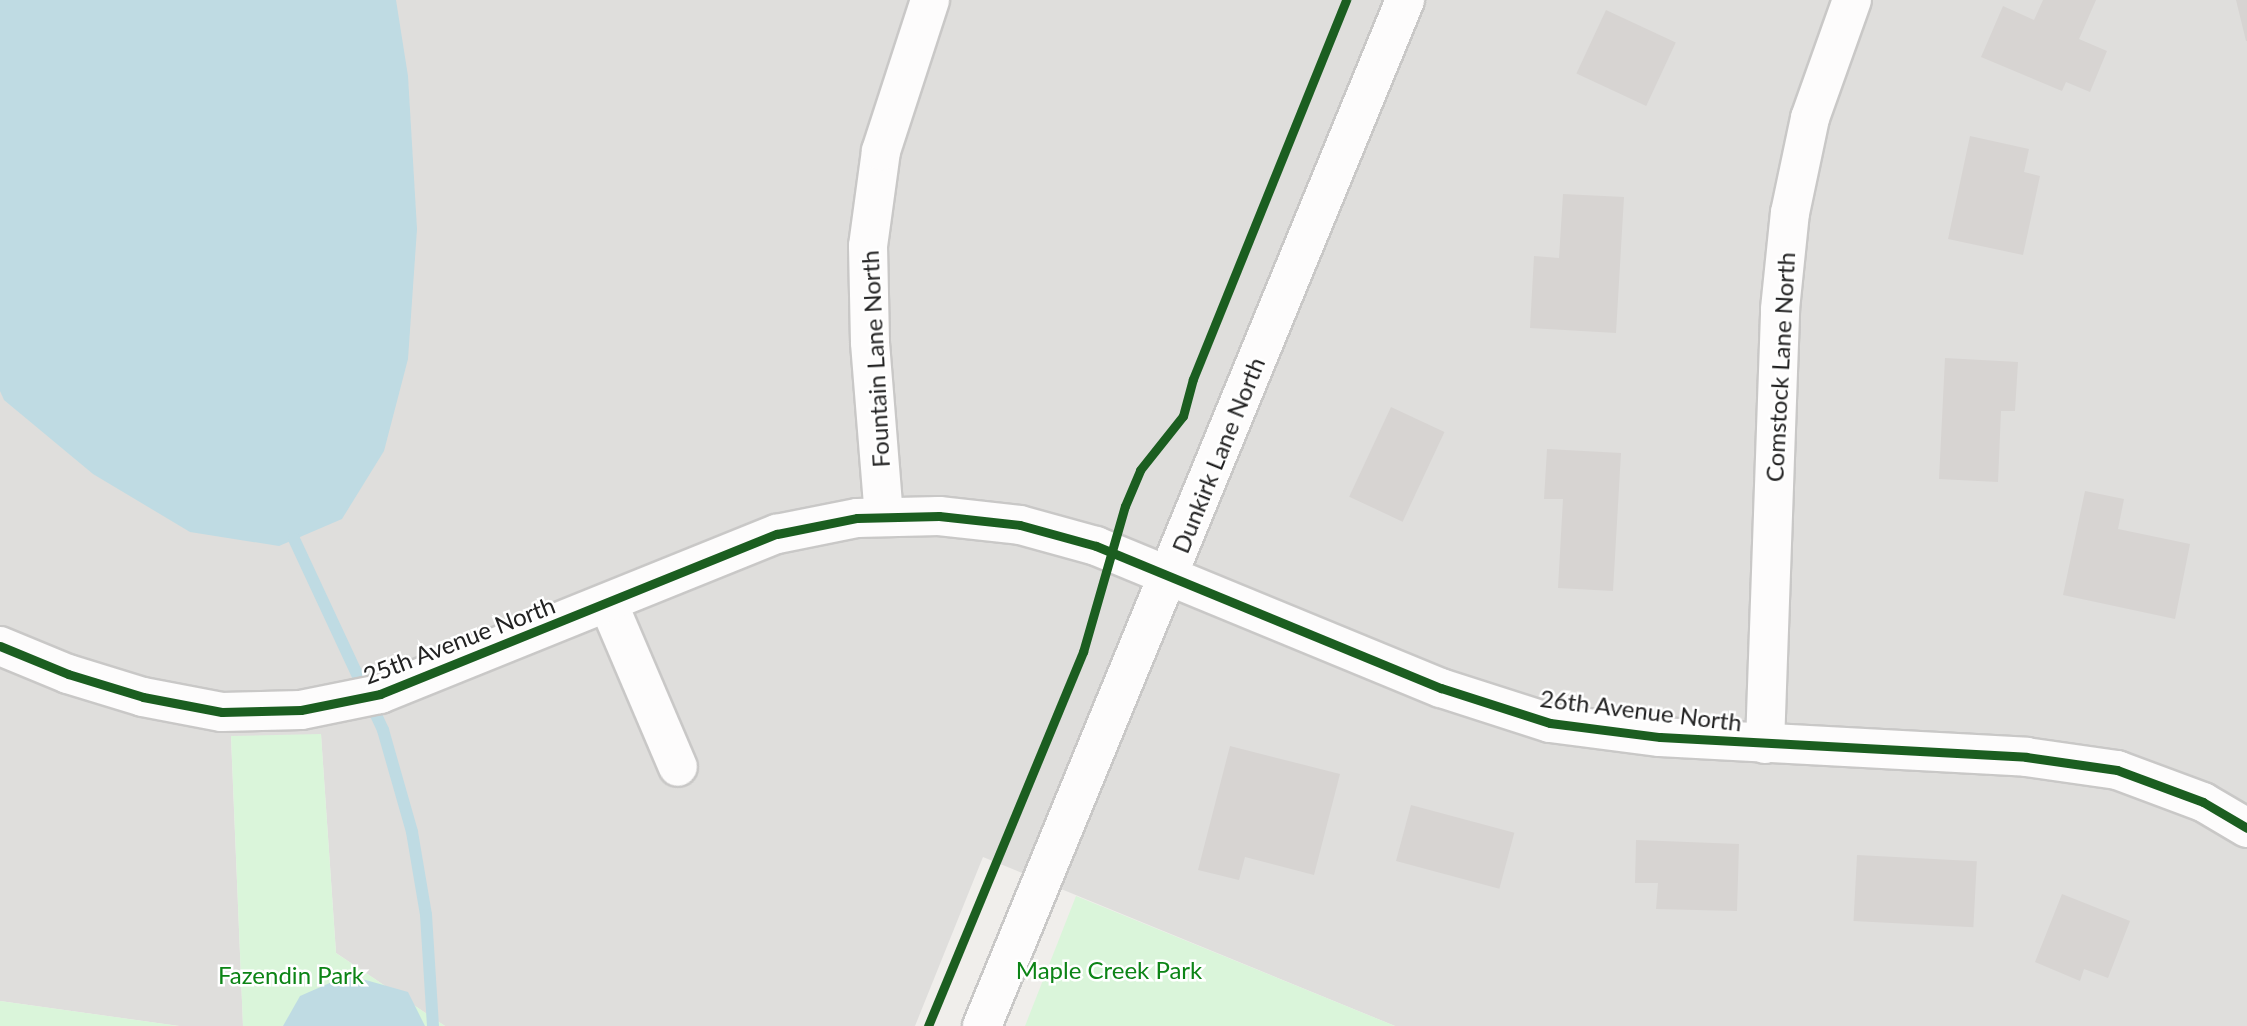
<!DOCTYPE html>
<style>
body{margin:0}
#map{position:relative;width:2247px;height:1026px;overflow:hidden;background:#f0eeeb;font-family:Lato,sans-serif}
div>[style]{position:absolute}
.residential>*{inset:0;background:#dfdedc}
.park>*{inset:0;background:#daf5da}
.water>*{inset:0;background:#bfdbe3}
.stream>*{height:12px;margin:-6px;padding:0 6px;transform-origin:6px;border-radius:6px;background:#bfdbe3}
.building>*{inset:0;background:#d7d4d2;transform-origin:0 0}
.roads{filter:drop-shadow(2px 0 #c9c8c7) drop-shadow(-2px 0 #c9c8c7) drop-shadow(0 2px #c9c8c7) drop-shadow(0 -2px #c9c8c7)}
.minor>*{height:38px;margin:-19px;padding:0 19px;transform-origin:19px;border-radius:19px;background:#fdfcfc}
.cycleway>*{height:9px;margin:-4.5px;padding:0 4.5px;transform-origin:4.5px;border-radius:4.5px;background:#1b5e20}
span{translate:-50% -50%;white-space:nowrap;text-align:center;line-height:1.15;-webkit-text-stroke:5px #fff;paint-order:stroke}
.street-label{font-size:24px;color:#222}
.park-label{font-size:24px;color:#0c8416}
</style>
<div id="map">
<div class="residential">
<i style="clip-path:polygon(0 0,2247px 0,2247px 1026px,1395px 1026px,983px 857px,915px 1026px,445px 1026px,336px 953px,321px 735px,231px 737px,243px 1026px,179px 1026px,0 1001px)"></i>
</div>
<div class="park">
<i style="clip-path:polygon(321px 734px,336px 953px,445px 1026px,243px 1026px,231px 736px)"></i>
<i style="clip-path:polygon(1076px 896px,1395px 1026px,1025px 1026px)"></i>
<i style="clip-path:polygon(0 1001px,179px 1026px,0 1026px)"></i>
</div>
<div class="water">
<i style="clip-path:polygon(0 0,396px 0,408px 76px,417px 229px,408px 359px,384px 451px,342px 519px,279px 546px,190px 532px,93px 474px,4px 400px,0 391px)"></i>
<i style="clip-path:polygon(348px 975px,408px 992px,425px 1026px,283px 1026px,300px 996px)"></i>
</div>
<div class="stream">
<i style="left:294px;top:539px;width:211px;rotate:65deg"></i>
<i style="left:383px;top:730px;width:106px;rotate:74.1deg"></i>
<i style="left:412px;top:832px;width:84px;rotate:80.4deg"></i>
<i style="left:426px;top:915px;width:111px;rotate:86.4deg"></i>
</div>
<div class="building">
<i style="clip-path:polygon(2043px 0,2096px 0,2079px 39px,2107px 51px,2090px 92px,2066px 82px,2062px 91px,1981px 57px,2003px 6px,2034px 20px)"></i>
<i style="clip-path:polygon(2236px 0,2247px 0,2247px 41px,2246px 41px)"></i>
<i style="left:1606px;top:10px;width:77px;height:70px;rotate:25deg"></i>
<i style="clip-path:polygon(1970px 136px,2029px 149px,2024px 172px,2040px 176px,2023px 255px,1948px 239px)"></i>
<i style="clip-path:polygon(1563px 194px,1624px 197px,1616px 333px,1530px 328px,1534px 256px,1559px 258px)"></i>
<i style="clip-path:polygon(1945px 358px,2018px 362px,2015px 411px,2001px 411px,1998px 482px,1939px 479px)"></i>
<i style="left:1391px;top:407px;width:59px;height:99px;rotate:25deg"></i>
<i style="clip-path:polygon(1547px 449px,1621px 453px,1613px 591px,1558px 588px,1563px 499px,1544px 499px)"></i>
<i style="clip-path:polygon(2085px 491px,2124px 499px,2118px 529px,2190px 544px,2175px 619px,2063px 595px)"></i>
<i style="clip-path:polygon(1230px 746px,1340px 774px,1314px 875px,1245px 857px,1239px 880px,1198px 870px)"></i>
<i style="left:1411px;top:805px;width:107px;height:58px;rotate:15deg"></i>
<i style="clip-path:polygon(1636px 840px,1739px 844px,1737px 911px,1656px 909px,1658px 883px,1635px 883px)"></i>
<i style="left:1857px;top:855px;width:120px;height:66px;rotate:3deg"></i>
<i style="clip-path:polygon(2062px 894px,2130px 921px,2108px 978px,2084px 969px,2080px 981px,2035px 962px)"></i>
</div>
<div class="roads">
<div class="minor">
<i style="left:884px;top:517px;width:176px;rotate:-94.6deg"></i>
<i style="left:870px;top:342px;width:96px;rotate:-91.2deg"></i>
<i style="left:868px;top:246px;width:96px;rotate:-82.2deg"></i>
<i style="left:881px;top:151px;width:159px;rotate:-72deg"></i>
<i style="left:608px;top:603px;width:178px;rotate:66.9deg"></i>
<i style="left:0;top:646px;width:74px;rotate:22.4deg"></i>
<i style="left:68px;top:674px;width:78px;rotate:17deg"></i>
<i style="left:143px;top:697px;width:80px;rotate:10.8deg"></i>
<i style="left:222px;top:712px;width:79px;rotate:-1.5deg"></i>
<i style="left:301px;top:710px;width:81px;rotate:-11.4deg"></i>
<i style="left:380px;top:694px;width:428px;rotate:-22deg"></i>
<i style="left:777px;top:534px;width:82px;rotate:-11.3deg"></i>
<i style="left:857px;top:518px;width:82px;rotate:-1.4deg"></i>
<i style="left:939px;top:516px;width:81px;rotate:6.3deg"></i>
<i style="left:1020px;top:525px;width:79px;rotate:15.4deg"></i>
<i style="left:1096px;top:546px;width:373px;rotate:22.4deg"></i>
<i style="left:1441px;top:688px;width:114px;rotate:17.8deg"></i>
<i style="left:1550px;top:723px;width:111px;rotate:7.3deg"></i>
<i style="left:1660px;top:737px;width:367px;rotate:3.1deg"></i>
<i style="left:2026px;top:757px;width:92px;rotate:8.1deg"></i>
<i style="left:2117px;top:770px;width:92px;rotate:20.4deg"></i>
<i style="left:2203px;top:802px;width:51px;rotate:30.6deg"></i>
<i style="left:1765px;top:744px;width:435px;rotate:-88deg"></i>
<i style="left:1780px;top:309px;width:97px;rotate:-84.1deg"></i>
<i style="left:1790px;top:213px;width:97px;rotate:-78.1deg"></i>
<i style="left:1810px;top:118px;width:125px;rotate:-70.4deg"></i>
<i style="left:982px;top:1026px;width:1110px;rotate:-67.59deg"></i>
</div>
</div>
<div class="cycleway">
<i style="left:0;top:646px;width:74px;rotate:22.4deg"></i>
<i style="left:68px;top:674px;width:78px;rotate:17deg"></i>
<i style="left:143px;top:697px;width:80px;rotate:10.8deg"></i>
<i style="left:222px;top:712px;width:79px;rotate:-1.5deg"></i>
<i style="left:301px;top:710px;width:81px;rotate:-11.4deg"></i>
<i style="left:380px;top:694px;width:428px;rotate:-22deg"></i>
<i style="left:777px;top:534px;width:82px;rotate:-11.3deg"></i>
<i style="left:857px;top:518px;width:82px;rotate:-1.4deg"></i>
<i style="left:939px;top:516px;width:81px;rotate:6.3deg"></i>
<i style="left:1020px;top:525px;width:79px;rotate:15.4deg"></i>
<i style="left:1096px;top:546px;width:373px;rotate:22.4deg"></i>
<i style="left:1441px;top:688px;width:114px;rotate:17.8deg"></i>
<i style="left:1550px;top:723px;width:111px;rotate:7.3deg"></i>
<i style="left:1660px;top:737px;width:367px;rotate:3.1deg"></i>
<i style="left:2026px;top:757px;width:92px;rotate:8.1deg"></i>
<i style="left:2117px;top:770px;width:92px;rotate:20.4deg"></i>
<i style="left:2203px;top:802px;width:51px;rotate:30.6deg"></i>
<i style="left:928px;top:1026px;width:405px;rotate:-67.5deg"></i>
<i style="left:1083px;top:652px;width:152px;rotate:-74deg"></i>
<i style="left:1125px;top:506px;width:39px;rotate:-67deg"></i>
<i style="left:1140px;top:470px;width:69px;rotate:-51.5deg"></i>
<i style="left:1183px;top:416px;width:38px;rotate:-75deg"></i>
<i style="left:1193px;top:379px;width:409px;rotate:-68deg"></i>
</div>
<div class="street-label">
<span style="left:875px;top:359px;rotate:-93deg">Fountain Lane North</span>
<span style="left:1780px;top:367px;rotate:-87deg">Comstock Lane North</span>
<span style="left:1218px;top:455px;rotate:-68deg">Dunkirk Lane North</span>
<span style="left:459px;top:640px;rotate:-21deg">25th Avenue North</span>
<span style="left:1641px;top:710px;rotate:7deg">26th Avenue North</span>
</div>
<div class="park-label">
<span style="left:1109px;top:970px">Maple Creek Park</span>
<span style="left:291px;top:975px">Fazendin Park</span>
</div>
</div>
